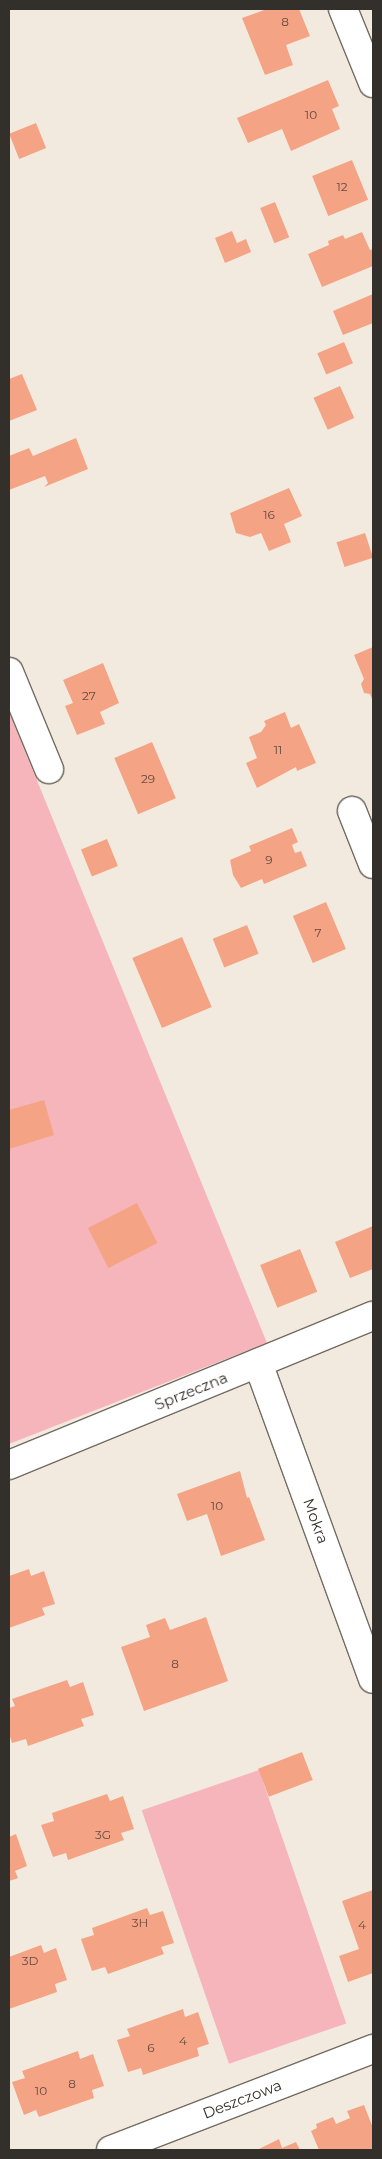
<!DOCTYPE html>
<style>
body{margin:0}
#map{position:relative;width:382px;height:2159px;overflow:hidden;background:#f3eadf;font-family:Montserrat,sans-serif}
div>[style]{position:absolute}
.green>*{inset:0;background:#f6b5bb;transform-origin:0 0}
.building>*{inset:0;background:#f4a384;transform-origin:0 0}
.roads{filter:drop-shadow(1px 0 #746c63) drop-shadow(-1px 0 #746c63) drop-shadow(0 1px #746c63) drop-shadow(0 -1px #746c63)}
.street>*{height:28px;margin:-14px;padding:0 14px;transform-origin:14px;border-radius:14px;background:#fff}
span{translate:-50% -50%;white-space:nowrap;text-align:center;line-height:1.15;-webkit-text-stroke:4px #fff;paint-order:stroke}
.number-label{font-size:12px;color:#634c41}
.number-label span{-webkit-text-stroke-width:0}
.street-label{font-size:15px;color:#332f2b}
.frame{position:absolute;inset:0;border:10px solid #332f2b;pointer-events:none}
</style>
<div id="map">
<div class="green">
<i style="clip-path:polygon(9px 712px,267px 1343px,9px 1444px)"></i>
<i style="left:259px;top:1770px;width:268px;height:124px;rotate:71deg"></i>
</div>
<div class="building">
<i style="clip-path:polygon(267px 9px,299px 9px,310px 36px,286px 45px,293px 65px,265px 75px,242px 18px)"></i>
<i style="clip-path:polygon(328px 80px,339px 106px,332px 109px,340px 129px,291px 151px,282px 129px,248px 143px,237px 118px)"></i>
<i style="left:36px;top:123px;width:27px;height:29px;rotate:68deg"></i>
<i style="left:352px;top:160px;width:43px;height:43px;rotate:68deg"></i>
<i style="left:275px;top:202px;width:38px;height:16px;rotate:68deg"></i>
<i style="clip-path:polygon(232px 231px,237px 243px,246px 239px,251px 252px,225px 263px,215px 238px)"></i>
<i style="clip-path:polygon(362px 232px,370px 250px,373px 249px,373px 266px,322px 287px,308px 254px,329px 245px,328px 241px,343px 235px,345px 239px)"></i>
<i style="clip-path:polygon(373px 294px,373px 323px,343px 335px,333px 311px)"></i>
<i style="left:344px;top:342px;width:23px;height:29px;rotate:67deg"></i>
<i style="clip-path:polygon(22px 374px,37px 410px,9px 421px,9px 379px)"></i>
<i style="left:340px;top:386px;width:35px;height:29px;rotate:66deg"></i>
<i style="clip-path:polygon(76px 438px,88px 469px,44px 487px,48px 483px,45px 476px,9px 490px,9px 456px,29px 448px,33px 456px)"></i>
<i style="clip-path:polygon(289px 488px,302px 516px,284px 524px,291px 542px,269px 551px,261px 533px,250px 537px,236px 533px,230px 513px)"></i>
<i style="left:365px;top:533px;width:26px;height:30px;rotate:72deg"></i>
<i style="clip-path:polygon(373px 647px,373px 701px,370px 694px,364px 693px,361px 684px,364px 679px,354px 655px)"></i>
<i style="clip-path:polygon(103px 663px,119px 703px,100px 712px,105px 724px,77px 735px,65px 706px,73px 703px,63px 680px)"></i>
<i style="clip-path:polygon(285px 712px,291px 728px,299px 724px,316px 763px,297px 771px,296px 767px,257px 788px,246px 763px,257px 758px,249px 737px,261px 732px,266px 725px,264px 721px)"></i>
<i style="left:152px;top:742px;width:61px;height:41px;rotate:67deg"></i>
<i style="clip-path:polygon(292px 828px,298px 842px,292px 845px,295px 853px,301px 851px,307px 866px,264px 884px,262px 879px,241px 888px,233px 875px,230px 860px,251px 851px,249px 846px)"></i>
<i style="left:107px;top:839px;width:29px;height:28px;rotate:68deg"></i>
<i style="left:326px;top:902px;width:51px;height:36px;rotate:67deg"></i>
<i style="left:247px;top:925px;width:31px;height:37px;rotate:68deg"></i>
<i style="left:182px;top:937px;width:76px;height:54px;rotate:67deg"></i>
<i style="clip-path:polygon(44px 1100px,54px 1135px,9px 1149px,9px 1110px)"></i>
<i style="left:137px;top:1203px;width:45px;height:55px;rotate:63deg"></i>
<i style="clip-path:polygon(373px 1226px,373px 1269px,350px 1278px,335px 1242px)"></i>
<i style="left:300px;top:1249px;width:46px;height:43px;rotate:68deg"></i>
<i style="clip-path:polygon(240px 1471px,247px 1498px,249px 1497px,265px 1540px,221px 1556px,207px 1514px,187px 1521px,177px 1494px)"></i>
<i style="clip-path:polygon(29px 1569px,31px 1576px,44px 1571px,55px 1604px,42px 1608px,45px 1615px,9px 1628px,9px 1576px)"></i>
<i style="clip-path:polygon(206px 1617px,228px 1681px,144px 1711px,121px 1647px,150px 1637px,146px 1625px,165px 1618px,170px 1630px)"></i>
<i style="clip-path:polygon(67px 1680px,70px 1687px,83px 1682px,94px 1715px,81px 1719px,84px 1726px,28px 1746px,26px 1739px,12px 1743px,9px 1733px,9px 1708px,15px 1706px,12px 1699px)"></i>
<i style="left:302px;top:1752px;width:30px;height:47px;rotate:69deg"></i>
<i style="clip-path:polygon(107px 1794px,110px 1801px,123px 1796px,134px 1829px,121px 1833px,124px 1840px,68px 1860px,66px 1853px,53px 1857px,41px 1825px,54px 1821px,52px 1813px)"></i>
<i style="clip-path:polygon(16px 1834px,27px 1866px,15px 1871px,18px 1878px,9px 1881px,9px 1837px)"></i>
<i style="clip-path:polygon(373px 1890px,373px 1973px,348px 1982px,339px 1956px,359px 1949px,342px 1901px)"></i>
<i style="clip-path:polygon(147px 1908px,150px 1915px,163px 1911px,174px 1943px,161px 1947px,164px 1954px,108px 1974px,105px 1967px,92px 1971px,81px 1939px,94px 1935px,92px 1928px)"></i>
<i style="clip-path:polygon(41px 1945px,44px 1953px,56px 1948px,67px 1980px,55px 1984px,57px 1992px,9px 2009px,9px 1957px)"></i>
<i style="clip-path:polygon(183px 2009px,185px 2017px,198px 2012px,209px 2044px,197px 2048px,199px 2056px,143px 2075px,141px 2068px,128px 2072px,117px 2040px,130px 2036px,127px 2029px)"></i>
<i style="clip-path:polygon(78px 2051px,80px 2059px,93px 2054px,104px 2086px,92px 2090px,94px 2098px,39px 2117px,36px 2110px,24px 2115px,12px 2082px,25px 2078px,22px 2071px)"></i>
<i style="clip-path:polygon(364px 2105px,373px 2128px,373px 2150px,319px 2150px,311px 2131px,317px 2128px,316px 2124px,333px 2117px,336px 2124px,350px 2118px,347px 2111px)"></i>
<i style="clip-path:polygon(279px 2139px,282px 2148px,296px 2142px,300px 2150px,257px 2150px)"></i>
</div>
<div class="roads">
<div class="street">
<i style="left:343px;top:9px;width:80px;rotate:67.9deg"></i>
<i style="left:9px;top:672px;width:105px;rotate:67.6deg"></i>
<i style="left:352px;top:811px;width:57px;rotate:68.4deg"></i>
<i style="left:258px;top:1363px;width:336px;rotate:70deg"></i>
<i style="left:9px;top:1465px;width:393px;rotate:-22.3deg"></i>
<i style="left:111px;top:2150px;width:281px;rotate:-21.1deg"></i>
</div>
</div>
<div class="number-label">
<span style="left:285px;top:22px">8</span>
<span style="left:311px;top:115px">10</span>
<span style="left:342px;top:187px">12</span>
<span style="left:269px;top:515px">16</span>
<span style="left:89px;top:696px">27</span>
<span style="left:278px;top:750px">11</span>
<span style="left:148px;top:779px">29</span>
<span style="left:269px;top:860px">9</span>
<span style="left:318px;top:933px">7</span>
<span style="left:217px;top:1506px">10</span>
<span style="left:175px;top:1664px">8</span>
<span style="left:103px;top:1835px">3G</span>
<span style="left:140px;top:1923px">3H</span>
<span style="left:362px;top:1925px">4</span>
<span style="left:30px;top:1961px">3D</span>
<span style="left:183px;top:2041px">4</span>
<span style="left:151px;top:2048px">6</span>
<span style="left:72px;top:2084px">8</span>
<span style="left:41px;top:2091px">10</span>
</div>
<div class="street-label">
<span style="left:191px;top:1391px;rotate:-22deg">Sprzeczna</span>
<span style="left:316px;top:1521px;rotate:70deg">Mokra</span>
<span style="left:242px;top:2099px;rotate:-21deg">Deszczowa</span>
</div>
<div class="frame"></div>
</div>
